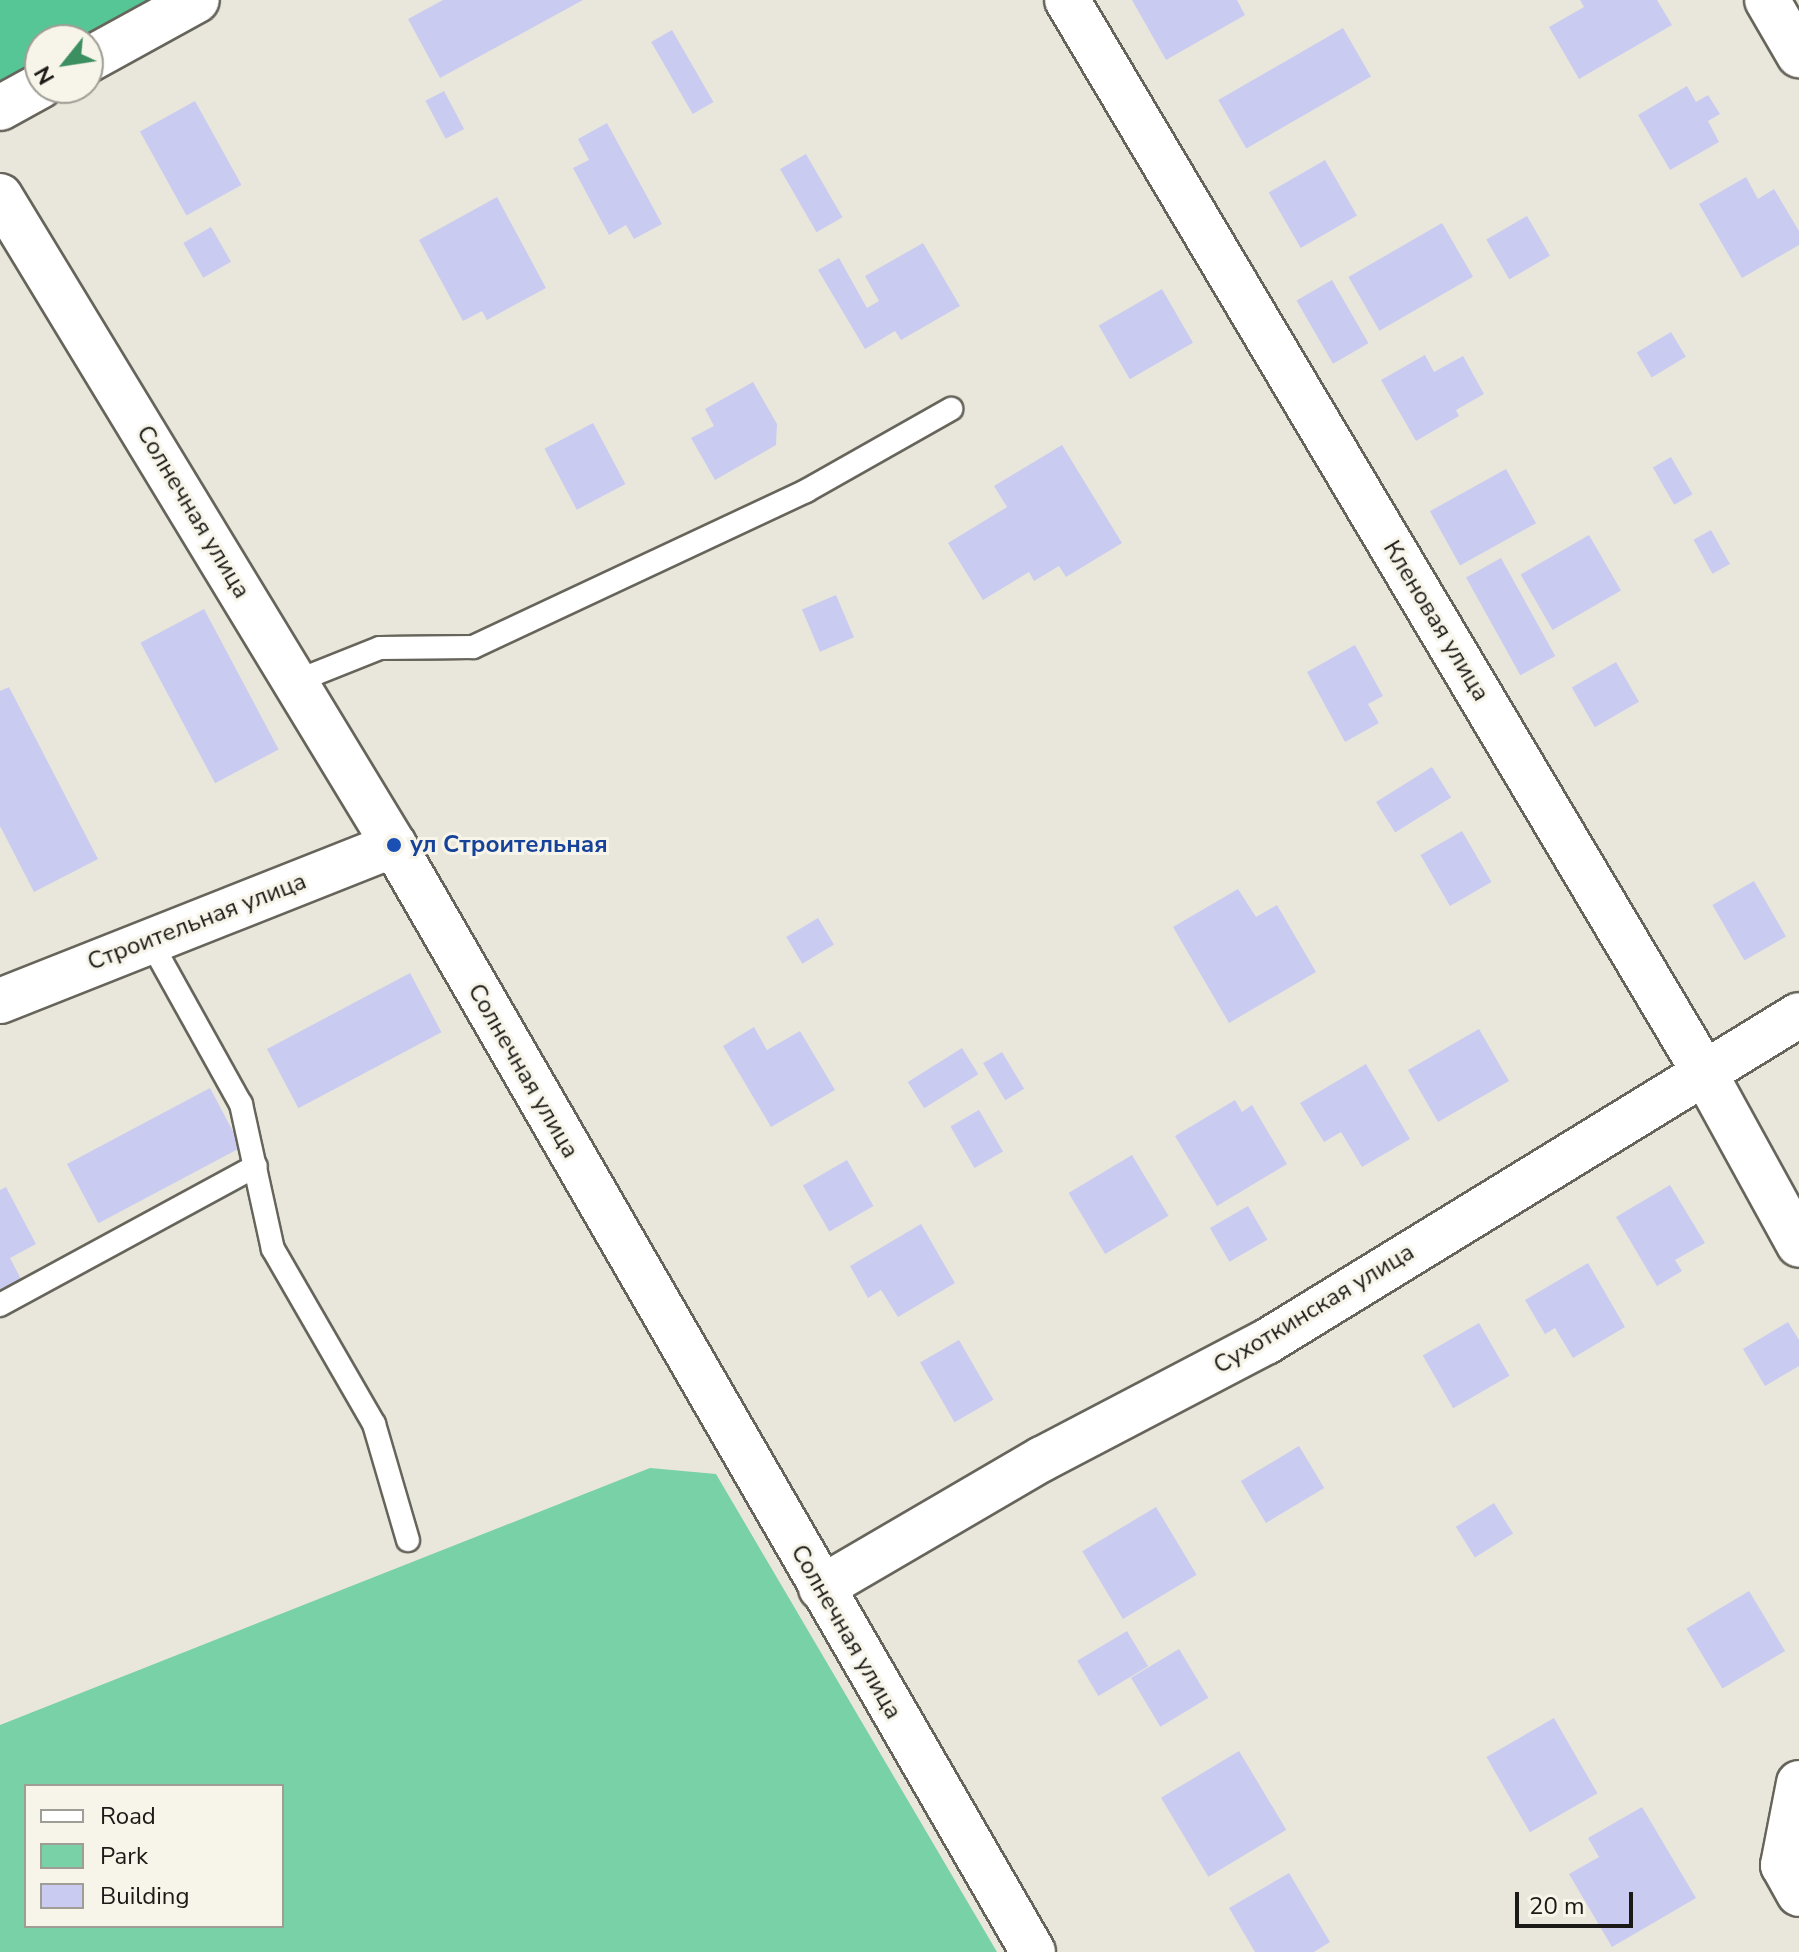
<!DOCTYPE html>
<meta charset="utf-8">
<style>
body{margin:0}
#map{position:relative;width:1799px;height:1952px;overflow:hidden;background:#e9e7db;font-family:"Nunito Sans",sans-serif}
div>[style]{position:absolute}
.green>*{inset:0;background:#79d1a7}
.forest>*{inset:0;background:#56c696}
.building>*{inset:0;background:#c9ccf0;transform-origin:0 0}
.roads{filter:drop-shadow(2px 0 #67655b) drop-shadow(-2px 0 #67655b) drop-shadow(0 2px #67655b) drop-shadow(0 -2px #67655b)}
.service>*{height:22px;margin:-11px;padding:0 11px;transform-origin:11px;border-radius:11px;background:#fff}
.minor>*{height:44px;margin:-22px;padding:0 22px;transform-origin:22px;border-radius:22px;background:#fff}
.tertiary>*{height:44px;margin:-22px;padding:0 22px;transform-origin:22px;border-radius:22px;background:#fff}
.dots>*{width:22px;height:22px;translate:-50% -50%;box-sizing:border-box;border:4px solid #f7f4e9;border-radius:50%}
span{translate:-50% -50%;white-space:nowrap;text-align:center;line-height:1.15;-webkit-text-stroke:6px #f7f4e9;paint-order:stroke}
.street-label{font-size:24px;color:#1b1a16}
.transit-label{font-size:24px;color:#164399;font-weight:700}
.left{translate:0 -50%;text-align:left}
.legend{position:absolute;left:24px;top:1784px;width:260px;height:144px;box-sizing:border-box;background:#f7f4e9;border:2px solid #9f9d95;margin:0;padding:10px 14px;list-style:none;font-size:24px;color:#1b1a16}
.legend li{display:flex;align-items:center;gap:16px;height:40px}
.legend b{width:40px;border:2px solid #9f9d95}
.north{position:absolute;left:24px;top:24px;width:80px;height:80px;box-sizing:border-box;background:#f7f4e9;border:2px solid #9f9d95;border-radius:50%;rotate:240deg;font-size:22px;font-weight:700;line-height:32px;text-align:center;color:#1b1a16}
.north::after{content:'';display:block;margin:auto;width:28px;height:36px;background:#3b8f61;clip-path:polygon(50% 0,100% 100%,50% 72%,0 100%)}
.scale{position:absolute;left:1515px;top:1892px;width:118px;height:36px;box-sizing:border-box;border:4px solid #1b1a16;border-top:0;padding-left:10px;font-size:24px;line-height:28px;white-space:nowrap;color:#1b1a16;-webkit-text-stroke:6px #f7f4e9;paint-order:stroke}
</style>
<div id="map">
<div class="green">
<i style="clip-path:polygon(evenodd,650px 1468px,716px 1474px,997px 1952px,0 1952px,0 1725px,650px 1468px,26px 1786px,282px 1786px,282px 1926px,26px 1926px,26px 1786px)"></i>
</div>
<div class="forest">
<i style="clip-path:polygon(0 0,150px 0,78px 40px,40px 40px,40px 61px,0 83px)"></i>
</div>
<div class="building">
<i style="clip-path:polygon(443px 0,583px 0,440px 78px,408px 19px)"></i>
<i style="clip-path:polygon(1132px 0,1237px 0,1245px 15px,1166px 60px)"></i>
<i style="clip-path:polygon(1580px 0,1657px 0,1672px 25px,1579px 79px,1549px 27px,1584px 7px)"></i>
<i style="left:1343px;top:28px;width:56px;height:144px;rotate:60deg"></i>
<i style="left:672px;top:30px;width:83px;height:24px;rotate:60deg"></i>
<i style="clip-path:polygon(1687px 86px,1696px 102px,1708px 95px,1720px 114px,1708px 121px,1719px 142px,1670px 170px,1638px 115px)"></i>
<i style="left:444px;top:91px;width:43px;height:21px;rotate:62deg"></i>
<i style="left:195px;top:101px;width:96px;height:63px;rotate:61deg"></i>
<i style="clip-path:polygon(607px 123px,662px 224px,634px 239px,626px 225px,609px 235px,573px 168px,589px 160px,578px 139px)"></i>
<i style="left:806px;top:154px;width:73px;height:30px;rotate:60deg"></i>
<i style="left:1325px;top:160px;width:64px;height:65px;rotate:60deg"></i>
<i style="clip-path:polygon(1746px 177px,1758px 199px,1774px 189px,1799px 231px,1799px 245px,1742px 278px,1699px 204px)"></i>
<i style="clip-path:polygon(497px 197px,546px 288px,487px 320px,482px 311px,463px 321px,419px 240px)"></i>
<i style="left:1527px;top:216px;width:46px;height:47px;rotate:60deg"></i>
<i style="left:1442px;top:223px;width:62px;height:108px;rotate:60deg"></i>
<i style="left:211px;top:227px;width:40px;height:32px;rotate:60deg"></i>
<i style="clip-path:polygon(923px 243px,960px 306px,901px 340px,895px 331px,865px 349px,818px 270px,839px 258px,867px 308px,879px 301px,865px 276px)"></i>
<i style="left:1332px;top:280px;width:73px;height:41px;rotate:60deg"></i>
<i style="left:1162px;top:289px;width:62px;height:73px;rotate:60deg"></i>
<i style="left:1671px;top:332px;width:29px;height:40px;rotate:59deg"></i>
<i style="clip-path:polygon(1425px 355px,1434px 372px,1463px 356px,1484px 394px,1456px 410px,1459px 416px,1416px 441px,1381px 380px)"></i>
<i style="clip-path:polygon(753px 382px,777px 424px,776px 445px,715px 480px,691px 438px,714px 426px,705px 409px)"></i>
<i style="left:593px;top:423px;width:69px;height:55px;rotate:62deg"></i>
<i style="clip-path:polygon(1062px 445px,1122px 543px,1066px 577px,1059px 566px,1034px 581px,1029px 572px,983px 600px,948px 543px,1007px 507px,994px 486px)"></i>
<i style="left:1671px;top:457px;width:43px;height:21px;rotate:60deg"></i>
<i style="left:1506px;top:469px;width:62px;height:87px;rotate:61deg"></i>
<i style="left:1711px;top:530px;width:39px;height:20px;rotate:61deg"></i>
<i style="left:1589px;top:535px;width:64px;height:79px;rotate:60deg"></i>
<i style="left:1501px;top:558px;width:112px;height:40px;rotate:61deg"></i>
<i style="left:836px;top:595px;width:46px;height:37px;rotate:67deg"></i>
<i style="left:204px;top:609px;width:159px;height:72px;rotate:62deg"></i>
<i style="clip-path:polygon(1355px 645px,1383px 696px,1368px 704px,1379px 723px,1345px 742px,1307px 672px)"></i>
<i style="left:1616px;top:662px;width:46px;height:51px;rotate:60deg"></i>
<i style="clip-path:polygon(9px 687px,98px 859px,34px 892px,0 826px,0 691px)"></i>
<i style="left:1432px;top:767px;width:36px;height:66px;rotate:58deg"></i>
<i style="left:1462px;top:831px;width:59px;height:48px;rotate:60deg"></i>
<i style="left:1754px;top:881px;width:64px;height:48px;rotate:60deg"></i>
<i style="clip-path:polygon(1238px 889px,1256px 917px,1277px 905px,1316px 972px,1229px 1023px,1173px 927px)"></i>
<i style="left:818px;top:918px;width:31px;height:37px;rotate:59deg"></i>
<i style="left:410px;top:973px;width:67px;height:162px;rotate:62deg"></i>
<i style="clip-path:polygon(754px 1027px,767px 1050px,800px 1031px,835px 1090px,771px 1127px,723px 1046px)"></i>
<i style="left:1479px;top:1029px;width:60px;height:82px;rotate:60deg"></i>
<i style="left:962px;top:1048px;width:31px;height:64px;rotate:58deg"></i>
<i style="left:1002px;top:1052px;width:43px;height:22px;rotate:59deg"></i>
<i style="clip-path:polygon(1366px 1064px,1410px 1139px,1362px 1167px,1341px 1132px,1324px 1142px,1300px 1103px)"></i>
<i style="left:210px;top:1088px;width:67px;height:162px;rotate:62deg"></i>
<i style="clip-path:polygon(1235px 1100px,1242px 1112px,1252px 1105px,1287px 1164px,1217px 1206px,1175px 1136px)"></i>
<i style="left:979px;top:1110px;width:48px;height:33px;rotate:60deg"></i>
<i style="left:1132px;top:1155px;width:71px;height:74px;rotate:59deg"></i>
<i style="left:847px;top:1160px;width:53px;height:51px;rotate:60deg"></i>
<i style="clip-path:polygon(1670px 1185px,1705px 1243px,1675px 1260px,1682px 1271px,1657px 1286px,1616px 1217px)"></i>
<i style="clip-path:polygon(6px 1187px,36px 1244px,10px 1258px,23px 1283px,0 1295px,0 1190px)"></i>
<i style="left:1248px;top:1206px;width:39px;height:44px;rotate:60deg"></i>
<i style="clip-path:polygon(921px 1224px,955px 1283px,898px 1317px,881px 1290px,868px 1298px,850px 1266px)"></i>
<i style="clip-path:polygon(1588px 1263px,1625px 1327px,1573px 1358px,1555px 1328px,1545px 1334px,1525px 1300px)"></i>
<i style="clip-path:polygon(1788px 1322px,1799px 1340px,1799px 1366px,1765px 1386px,1743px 1349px)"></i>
<i style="left:1479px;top:1323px;width:61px;height:65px;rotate:60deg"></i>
<i style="left:959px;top:1340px;width:69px;height:45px;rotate:60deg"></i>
<i style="left:1299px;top:1446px;width:49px;height:68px;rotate:59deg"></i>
<i style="left:1494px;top:1503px;width:36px;height:45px;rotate:58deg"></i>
<i style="left:1156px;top:1507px;width:79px;height:86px;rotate:59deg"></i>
<i style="left:1749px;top:1591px;width:70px;height:73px;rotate:59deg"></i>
<i style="left:1127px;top:1631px;width:41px;height:58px;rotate:59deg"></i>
<i style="left:1179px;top:1649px;width:57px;height:56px;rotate:59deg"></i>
<i style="left:1554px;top:1718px;width:87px;height:78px;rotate:60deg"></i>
<i style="left:1239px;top:1751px;width:92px;height:91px;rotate:59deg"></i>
<i style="clip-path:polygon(1642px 1807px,1696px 1898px,1612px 1947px,1569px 1874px,1599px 1857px,1588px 1838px)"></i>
<i style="clip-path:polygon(1289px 1873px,1330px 1942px,1314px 1952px,1255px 1952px,1229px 1908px)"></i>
</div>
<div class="roads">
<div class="service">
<i style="left:297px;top:681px;width:89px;rotate:-21.7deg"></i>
<i style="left:380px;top:648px;width:93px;rotate:-0.6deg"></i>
<i style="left:473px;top:647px;width:368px;rotate:-25.1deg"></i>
<i style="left:806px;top:491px;width:167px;rotate:-29.5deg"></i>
<i style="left:149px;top:939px;width:189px;rotate:60.9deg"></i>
<i style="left:241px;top:1104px;width:148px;rotate:77.6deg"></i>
<i style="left:273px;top:1249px;width:202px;rotate:60deg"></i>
<i style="left:374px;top:1424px;width:121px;rotate:73.7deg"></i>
<i style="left:0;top:1305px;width:291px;rotate:-28.5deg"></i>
</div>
<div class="minor">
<i style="left:1067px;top:0;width:1247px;rotate:59.28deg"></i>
<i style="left:1704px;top:1072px;width:197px;rotate:61.2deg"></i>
<i style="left:1767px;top:0;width:64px;rotate:59.8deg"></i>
<i style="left:88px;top:60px;width:124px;rotate:-28.8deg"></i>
<i style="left:0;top:108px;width:46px;rotate:-28.8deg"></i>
<i style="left:0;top:1001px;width:424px;rotate:-21.6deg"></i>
<i style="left:821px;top:1588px;width:256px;rotate:-30.3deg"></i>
<i style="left:1042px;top:1459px;width:253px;rotate:-27.6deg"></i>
<i style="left:1266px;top:1342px;width:625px;rotate:-31.53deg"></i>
<i style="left:1799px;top:1783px;width:84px;rotate:101deg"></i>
<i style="left:1783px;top:1865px;width:33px;rotate:61deg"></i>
</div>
<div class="tertiary">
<i style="left:0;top:196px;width:759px;rotate:58.74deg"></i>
<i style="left:394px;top:845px;width:1278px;rotate:60deg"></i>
</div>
</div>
<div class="dots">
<i style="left:394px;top:845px;background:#1a4fb4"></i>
</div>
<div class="street-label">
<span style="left:193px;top:512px;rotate:59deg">Солнечная улица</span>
<span style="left:1436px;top:621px;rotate:59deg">Кленовая улица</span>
<span style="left:197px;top:922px;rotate:-21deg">Строительная улица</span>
<span style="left:523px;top:1071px;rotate:60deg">Солнечная улица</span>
<span style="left:1314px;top:1309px;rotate:-31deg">Сухоткинская улица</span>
<span style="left:846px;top:1632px;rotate:60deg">Солнечная улица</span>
</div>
<div class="transit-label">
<span class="left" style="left:410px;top:845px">ул Строительная</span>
</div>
<ul class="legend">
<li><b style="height:10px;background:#fff"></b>Road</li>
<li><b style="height:22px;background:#79d1a7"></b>Park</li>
<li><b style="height:22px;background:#c9ccf0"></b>Building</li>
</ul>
<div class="north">N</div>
<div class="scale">20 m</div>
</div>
